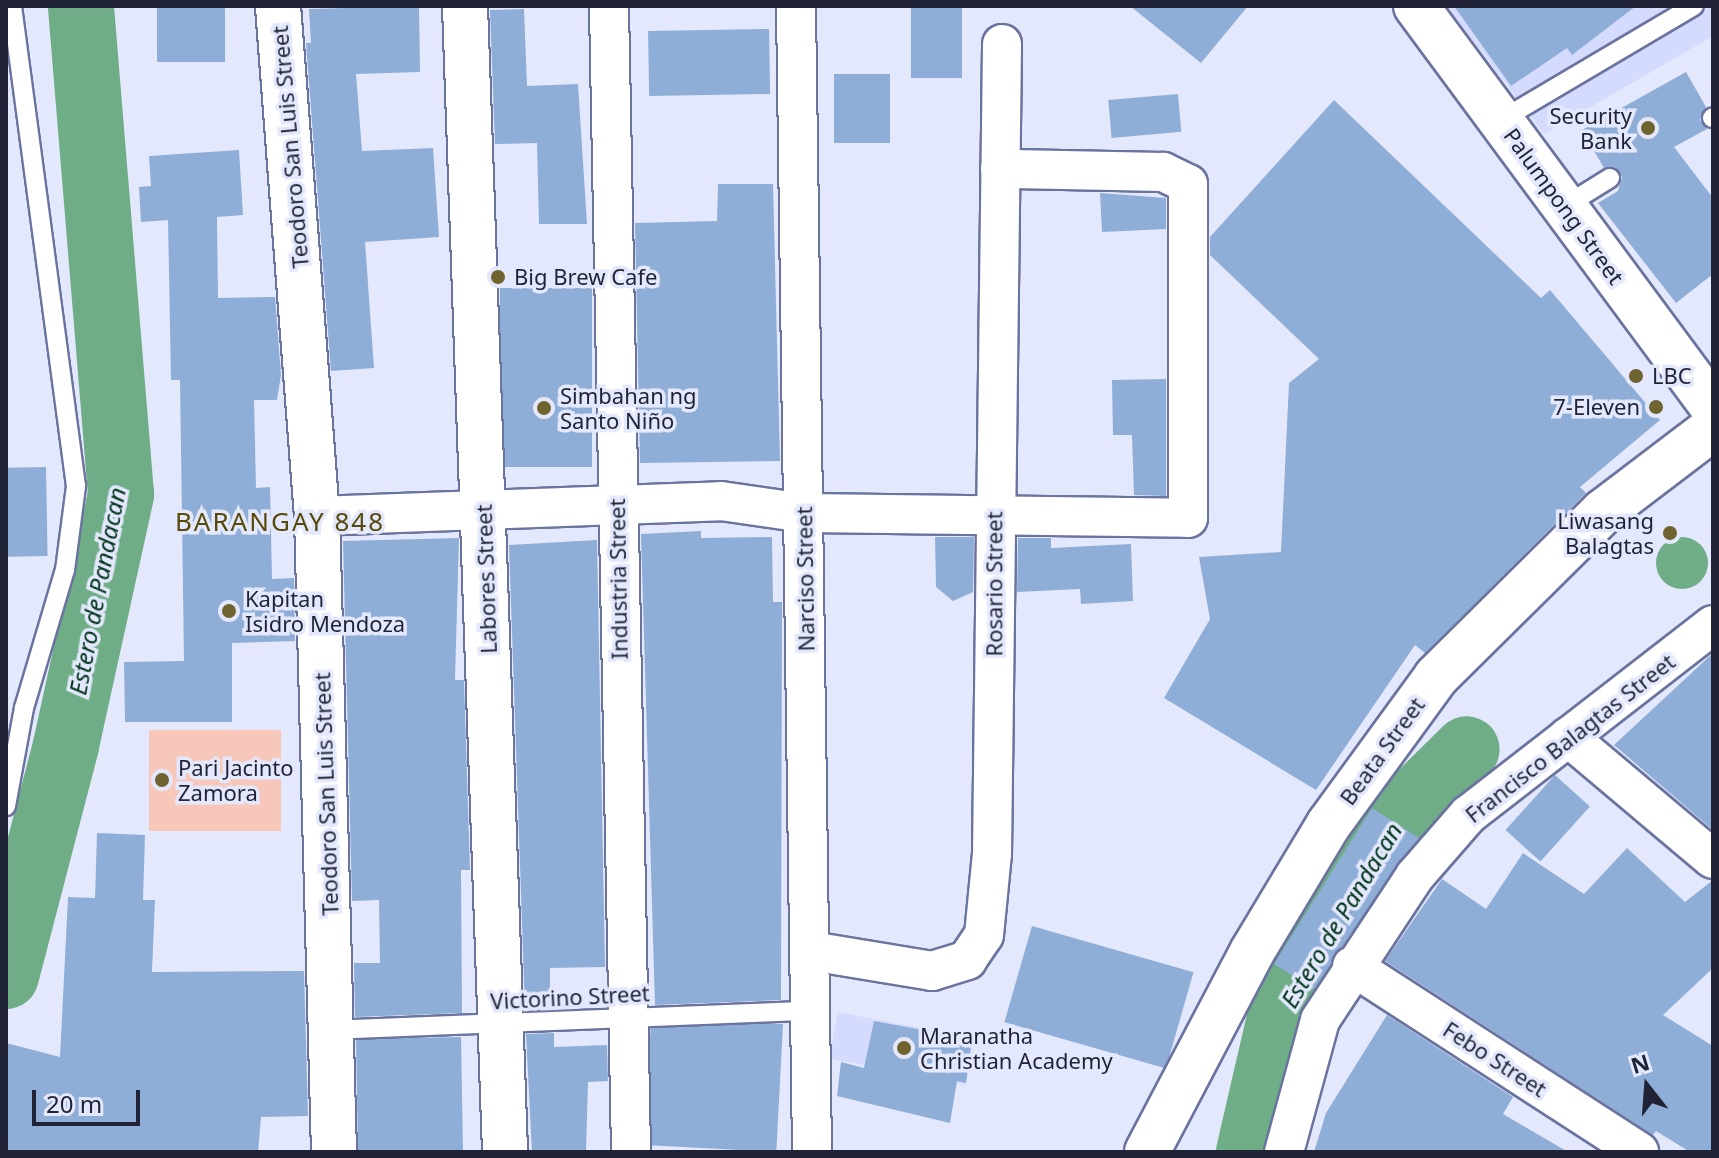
<!DOCTYPE html>
<meta charset="utf-8">
<style>
body{margin:0}
#map{position:relative;width:1719px;height:1158px;overflow:hidden;background:#e4e8fc;font-family:"Noto Sans",sans-serif}
div>[style]{position:absolute}
.built>*{inset:0;background:#d4dbfd;transform-origin:0 0}
.green>*{inset:0;background:#f7c7b9;transform-origin:0 0}
.water>*{inset:0;background:#6ead86}
.round{border-radius:50%}
.river>*{height:66px;margin:-33px;padding:0 33px;transform-origin:33px;border-radius:33px;background:#6ead86}
.building>*{inset:0;background:#8faed7;transform-origin:0 0}
.roads{filter:drop-shadow(2px 0 #6b739f) drop-shadow(-2px 0 #6b739f) drop-shadow(0 2px #6b739f) drop-shadow(0 -2px #6b739f)}
.lane>*{height:18px;margin:-9px;padding:0 9px;transform-origin:9px;border-radius:9px;background:#fff}
.street>*{height:38px;margin:-19px;padding:0 19px;transform-origin:19px;border-radius:19px;background:#fff}
.secondary>*{height:44px;margin:-22px;padding:0 22px;transform-origin:22px;border-radius:22px;background:#fff}
.dots>*{width:22px;height:22px;translate:-50% -50%;box-sizing:border-box;border:4px solid #e4e8fc;border-radius:50%}
span{translate:-50% -50%;white-space:nowrap;text-align:center;line-height:1.15;-webkit-text-stroke:7px #e4e8fc;paint-order:stroke}
.poi-label{font-size:22px;color:#1f2335}
.right{translate:-100% -50%;text-align:right}
.left{translate:0 -50%;text-align:left}
.street-label{font-size:22px;color:#1f2335}
.water-label{font-size:24px;color:#00351b;font-style:italic}
.quarter-label{font-size:26px;color:#574907;letter-spacing:2px}
.frame{position:absolute;inset:0;border:8px solid #1f2335;pointer-events:none}
.north{position:absolute;left:1607px;top:1046px;width:80px;height:80px;-webkit-text-stroke:6px #e4e8fc;paint-order:stroke;rotate:343deg;font-size:22px;font-weight:700;line-height:32px;text-align:center;color:#1f2335}
.north::after{content:'';display:block;margin:auto;width:28px;height:36px;background:#1f2335;clip-path:polygon(50% 0,100% 100%,50% 72%,0 100%)}
.scale{position:absolute;left:32px;top:1090px;width:108px;height:36px;box-sizing:border-box;border:4px solid #1f2335;border-top:0;padding-left:10px;font-size:24px;line-height:28px;white-space:nowrap;color:#1f2335;-webkit-text-stroke:6px #e4e8fc;paint-order:stroke}
</style>
<div id="map">
<div class="built">
<i style="clip-path:polygon(1447px 6px,1713px 6px,1713px 36px,1544px 134px)"></i>
<i style="left:838px;top:1012px;width:139px;height:47px;rotate:11deg"></i>
</div>
<div class="green">
<i style="left:149px;top:730px;width:132px;height:101px"></i>
</div>
<div class="water">
<i class="round" style="left:1656px;top:537px;width:52px;height:52px"></i>
</div>
<div class="river">
<i style="left:6px;top:976px;width:239px;rotate:-75.4deg"></i>
<i style="left:66px;top:745px;width:257px;rotate:-77.6deg"></i>
<i style="left:121px;top:494px;width:490px;rotate:-94.7deg"></i>
<i style="left:1249px;top:1152px;width:156px;rotate:-77deg"></i>
<i style="left:1284px;top:1000px;width:217px;rotate:-58deg"></i>
<i style="left:1399px;top:816px;width:95px;rotate:-44.6deg"></i>
</div>
<div class="building">
<i style="left:157px;top:6px;width:68px;height:56px"></i>
<i style="clip-path:polygon(419px 6px,420px 72px,356px 74px,362px 151px,433px 148px,439px 237px,365px 242px,374px 368px,331px 371px,306px 43px,311px 43px,309px 9px)"></i>
<i style="left:911px;top:6px;width:51px;height:72px"></i>
<i style="clip-path:polygon(1130px 6px,1248px 6px,1201px 63px)"></i>
<i style="clip-path:polygon(1454px 6px,1636px 6px,1572px 55px,1567px 48px,1511px 86px)"></i>
<i style="clip-path:polygon(524px 9px,527px 86px,578px 84px,587px 224px,539px 224px,537px 143px,495px 144px,490px 10px)"></i>
<i style="left:769px;top:29px;width:65px;height:121px;rotate:89deg"></i>
<i style="clip-path:polygon(1686px 72px,1706px 107px,1700px 120px,1707px 129px,1674px 147px,1713px 198px,1713px 274px,1676px 303px,1598px 203px,1618px 191px,1622px 177px,1615px 167px,1604px 168px,1582px 130px)"></i>
<i style="left:834px;top:74px;width:56px;height:69px"></i>
<i style="left:1178px;top:94px;width:38px;height:70px;rotate:85deg"></i>
<i style="clip-path:polygon(1334px 100px,1541px 298px,1550px 290px,1660px 420px,1580px 487px,1586px 493px,1425px 653px,1415px 645px,1316px 790px,1164px 698px,1210px 619px,1199px 557px,1281px 552px,1289px 383px,1319px 359px,1210px 255px,1210px 237px)"></i>
<i style="clip-path:polygon(239px 150px,243px 215px,217px 217px,218px 298px,275px 297px,281px 375px,277px 400px,254px 400px,256px 488px,270px 487px,272px 579px,294px 578px,295px 641px,232px 643px,232px 722px,125px 722px,124px 662px,184px 661px,180px 380px,171px 380px,168px 220px,141px 222px,139px 187px,151px 186px,149px 156px)"></i>
<i style="clip-path:polygon(718px 184px,773px 184px,780px 461px,640px 463px,635px 223px,717px 221px)"></i>
<i style="clip-path:polygon(1100px 193px,1166px 198px,1166px 229px,1102px 232px)"></i>
<i style="left:500px;top:288px;width:92px;height:179px"></i>
<i style="clip-path:polygon(1166px 379px,1166px 496px,1134px 495px,1132px 435px,1113px 435px,1112px 380px)"></i>
<i style="left:46px;top:467px;width:89px;height:40px;rotate:89deg"></i>
<i style="clip-path:polygon(701px 531px,701px 538px,772px 537px,773px 602px,782px 602px,781px 1000px,655px 1005px,641px 534px)"></i>
<i style="clip-path:polygon(935px 537px,974px 537px,973px 592px,953px 601px,936px 587px)"></i>
<i style="clip-path:polygon(459px 538px,455px 680px,464px 680px,470px 870px,461px 870px,462px 1013px,355px 1017px,354px 963px,380px 963px,379px 900px,352px 901px,343px 541px)"></i>
<i style="clip-path:polygon(1018px 538px,1051px 538px,1051px 548px,1131px 544px,1133px 601px,1081px 604px,1080px 589px,1017px 592px)"></i>
<i style="clip-path:polygon(597px 540px,605px 967px,550px 968px,550px 1009px,525px 1010px,509px 545px)"></i>
<i style="clip-path:polygon(1713px 653px,1713px 830px,1614px 745px)"></i>
<i style="left:1555px;top:775px;width:47px;height:74px;rotate:42deg"></i>
<i style="clip-path:polygon(1372px 808px,1419px 838px,1314px 989px,1274px 964px)"></i>
<i style="clip-path:polygon(97px 833px,145px 835px,143px 900px,155px 900px,152px 972px,304px 971px,308px 1116px,261px 1117px,258px 1152px,6px 1152px,6px 1043px,60px 1057px,68px 897px,95px 898px)"></i>
<i style="clip-path:polygon(1627px 848px,1685px 902px,1713px 880px,1713px 968px,1663px 1015px,1713px 1046px,1713px 1152px,1690px 1152px,1656px 1131px,1653px 1135px,1385px 961px,1442px 879px,1486px 909px,1523px 853px,1584px 894px)"></i>
<i style="left:1032px;top:926px;width:168px;height:100px;rotate:16deg"></i>
<i style="clip-path:polygon(1387px 1015px,1513px 1097px,1503px 1114px,1568px 1152px,1314px 1152px,1326px 1113px)"></i>
<i style="clip-path:polygon(874px 1021px,972px 1039px,966px 1083px,957px 1081px,950px 1123px,837px 1096px,841px 1062px,864px 1068px)"></i>
<i style="left:783px;top:1024px;width:128px;height:132px;rotate:93deg"></i>
<i style="clip-path:polygon(554px 1033px,554px 1047px,607px 1045px,608px 1081px,588px 1082px,586px 1152px,532px 1152px,526px 1034px)"></i>
<i style="left:461px;top:1037px;width:115px;height:105px;rotate:89deg"></i>
</div>
<div class="roads">
<div class="lane">
<i style="left:1712px;top:118px;width:1px;rotate:-45deg"></i>
<i style="left:1501px;top:120px;width:224px;rotate:-30.6deg"></i>
<i style="left:1565px;top:206px;width:53px;rotate:-31.9deg"></i>
<i style="left:6px;top:806px;width:100px;rotate:-79.6deg"></i>
<i style="left:24px;top:708px;width:144px;rotate:-73.5deg"></i>
<i style="left:65px;top:570px;width:85px;rotate:-82.5deg"></i>
<i style="left:76px;top:486px;width:484px;rotate:-97.6deg"></i>
<i style="left:331px;top:1030px;width:481px;rotate:-2.3deg"></i>
</div>
<div class="street">
<i style="left:609px;top:6px;width:1146px;rotate:88.9deg"></i>
<i style="left:796px;top:6px;width:1146px;rotate:89.2deg"></i>
<i style="left:317px;top:516px;width:404px;rotate:-2.1deg"></i>
<i style="left:721px;top:501px;width:84px;rotate:8.2deg"></i>
<i style="left:804px;top:513px;width:384px;rotate:0.7deg"></i>
<i style="left:1188px;top:518px;width:334px;rotate:-90deg"></i>
<i style="left:1188px;top:184px;width:28px;rotate:-154deg"></i>
<i style="left:1163px;top:172px;width:163px;rotate:-178.9deg"></i>
<i style="left:1568px;top:737px;width:189px;rotate:40.1deg"></i>
<i style="left:811px;top:951px;width:123px;rotate:9.4deg"></i>
<i style="left:932px;top:971px;width:37px;rotate:-17deg"></i>
<i style="left:967px;top:960px;width:30px;rotate:-56deg"></i>
<i style="left:984px;top:935px;width:81px;rotate:-84.4deg"></i>
<i style="left:992px;top:854px;width:810px;rotate:-89.29deg"></i>
<i style="left:1352px;top:966px;width:342px;rotate:32.9deg"></i>
<i style="left:1284px;top:1152px;width:137px;rotate:-74.7deg"></i>
<i style="left:1320px;top:1020px;width:173px;rotate:-56.6deg"></i>
<i style="left:1415px;top:876px;width:81px;rotate:-49deg"></i>
<i style="left:1468px;top:815px;width:310px;rotate:-37.8deg"></i>
</div>
<div class="secondary">
<i style="left:278px;top:6px;width:511px;rotate:85.63deg"></i>
<i style="left:317px;top:516px;width:636px;rotate:88.47deg"></i>
<i style="left:465px;top:6px;width:1147px;rotate:88deg"></i>
<i style="left:1416px;top:6px;width:499px;rotate:53.5deg"></i>
<i style="left:1147px;top:1152px;width:226px;rotate:-62.3deg"></i>
<i style="left:1252px;top:952px;width:149px;rotate:-59deg"></i>
<i style="left:1329px;top:824px;width:182px;rotate:-53.9deg"></i>
<i style="left:1436px;top:677px;width:236px;rotate:-44.7deg"></i>
<i style="left:1604px;top:511px;width:137px;rotate:-37.3deg"></i>
</div>
</div>
<div class="dots">
<i style="left:1648px;top:128px;background:#6f6330"></i>
<i style="left:498px;top:277px;background:#6f6330"></i>
<i style="left:1636px;top:376px;background:#6f6330"></i>
<i style="left:1656px;top:407px;background:#6f6330"></i>
<i style="left:544px;top:408px;background:#6f6330"></i>
<i style="left:1670px;top:533px;background:#6f6330"></i>
<i style="left:229px;top:611px;background:#6f6330"></i>
<i style="left:162px;top:780px;background:#6f6330"></i>
<i style="left:904px;top:1048px;background:#6f6330"></i>
</div>
<div class="poi-label">
<span class="right" style="left:1632px;top:128px">Security<br>Bank</span>
<span class="left" style="left:514px;top:277px">Big Brew Cafe</span>
<span class="left" style="left:1652px;top:376px">LBC</span>
<span class="left" style="left:560px;top:408px">Simbahan ng<br>Santo Niño</span>
<span class="right" style="left:1640px;top:407px">7-Eleven</span>
<span class="right" style="left:1654px;top:533px">Liwasang<br>Balagtas</span>
<span class="left" style="left:245px;top:611px">Kapitan<br>Isidro Mendoza</span>
<span class="left" style="left:178px;top:780px">Pari Jacinto<br>Zamora</span>
<span class="left" style="left:920px;top:1048px">Maranatha<br>Christian Academy</span>
</div>
<div class="street-label">
<span style="left:290px;top:147px;rotate:-95deg">Teodoro San Luis Street</span>
<span style="left:1564px;top:206px;rotate:54deg">Palumpong Street</span>
<span style="left:486px;top:579px;rotate:-92deg">Labores Street</span>
<span style="left:618px;top:579px;rotate:-91deg">Industria Street</span>
<span style="left:805px;top:579px;rotate:-91deg">Narciso Street</span>
<span style="left:994px;top:584px;rotate:-90deg">Rosario Street</span>
<span style="left:1570px;top:738px;rotate:-38deg">Francisco Balagtas Street</span>
<span style="left:1382px;top:751px;rotate:-54deg">Beata Street</span>
<span style="left:326px;top:794px;rotate:-92deg">Teodoro San Luis Street</span>
<span style="left:570px;top:997px;rotate:-3deg">Victorino Street</span>
<span style="left:1495px;top:1059px;rotate:33deg">Febo Street</span>
</div>
<div class="water-label">
<span style="left:97px;top:591px;rotate:-79deg">Estero de Pandacan</span>
<span style="left:1341px;top:915px;rotate:-59deg">Estero de Pandacan</span>
</div>
<div class="quarter-label">
<span style="left:280px;top:522px">BARANGAY 848</span>
</div>
<div class="frame"></div>
<div class="north">N</div>
<div class="scale">20 m</div>
</div>
